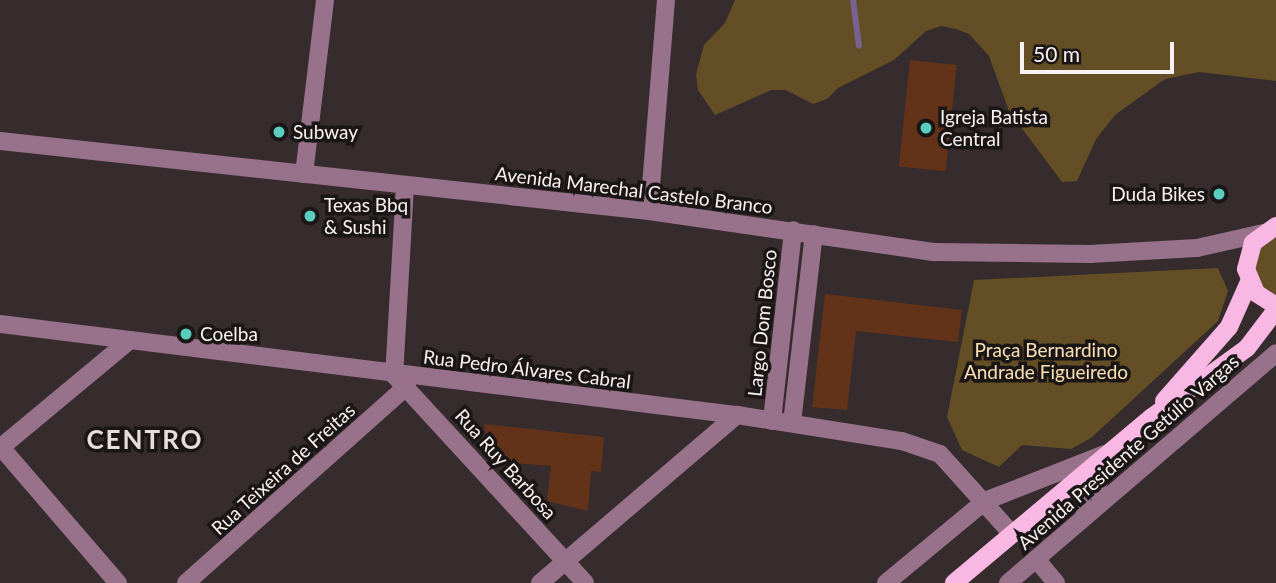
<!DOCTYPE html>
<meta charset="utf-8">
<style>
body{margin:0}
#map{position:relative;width:1276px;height:583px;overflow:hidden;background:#362c2d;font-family:Lato,sans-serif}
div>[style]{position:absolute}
.green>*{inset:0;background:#644e26}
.stream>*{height:6px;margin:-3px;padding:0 3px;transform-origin:3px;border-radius:3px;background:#786292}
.building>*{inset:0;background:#633319;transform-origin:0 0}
.minor>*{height:18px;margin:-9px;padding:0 9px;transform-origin:9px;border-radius:9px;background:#98718b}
.major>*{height:18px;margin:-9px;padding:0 9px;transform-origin:9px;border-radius:9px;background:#f9b7e4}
.dots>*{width:19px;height:19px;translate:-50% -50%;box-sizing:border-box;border:4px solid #1a1616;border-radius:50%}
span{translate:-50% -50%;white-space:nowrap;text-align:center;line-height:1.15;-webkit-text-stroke:7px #1a1616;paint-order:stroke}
.poi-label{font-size:19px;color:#f9f2f3}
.left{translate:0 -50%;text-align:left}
.right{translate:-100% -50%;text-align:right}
.street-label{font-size:19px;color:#f9f2f3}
.park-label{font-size:19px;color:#fbe1b4}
.district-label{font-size:26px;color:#e9dcdd;font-weight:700;letter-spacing:2px}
.scale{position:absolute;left:1020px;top:42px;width:154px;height:32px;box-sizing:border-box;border:4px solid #f9f2f3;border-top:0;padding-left:9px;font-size:21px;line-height:24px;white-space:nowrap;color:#f9f2f3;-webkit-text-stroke:5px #1a1616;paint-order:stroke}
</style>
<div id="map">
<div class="green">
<i style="clip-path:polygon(735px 0,1276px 0,1276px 81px,1199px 72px,1165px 79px,1115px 115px,1096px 139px,1077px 181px,1062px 182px,1009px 111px,989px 56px,969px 34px,956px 29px,941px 26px,926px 31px,894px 60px,838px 88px,827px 99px,813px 104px,786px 90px,771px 90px,715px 115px,698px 90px,696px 74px,704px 45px,725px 23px)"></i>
<i style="clip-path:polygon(1276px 231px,1276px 299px,1266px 295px,1253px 276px,1254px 248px)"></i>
<i style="clip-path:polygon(1218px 268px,1228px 291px,1218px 321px,1091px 438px,1071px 449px,1022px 445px,999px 467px,962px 450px,947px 417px,974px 280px)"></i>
</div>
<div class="stream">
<i style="left:853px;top:0;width:46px;rotate:82.6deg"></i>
</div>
<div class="building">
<i style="left:910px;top:60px;width:47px;height:107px;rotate:6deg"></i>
<i style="clip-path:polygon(825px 294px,962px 310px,958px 342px,856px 331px,847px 410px,812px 407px)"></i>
<i style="clip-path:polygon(484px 424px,604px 437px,601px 472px,591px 471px,588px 511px,547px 501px,551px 466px,502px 462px,502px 450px,487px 441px)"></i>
</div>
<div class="minor">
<i style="left:0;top:141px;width:653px;rotate:6.16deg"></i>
<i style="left:649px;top:211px;width:289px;rotate:8.2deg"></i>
<i style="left:935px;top:252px;width:155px;rotate:0.7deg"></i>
<i style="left:1090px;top:254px;width:107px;rotate:-3.2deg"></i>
<i style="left:1197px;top:248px;width:68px;rotate:-12.8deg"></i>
<i style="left:304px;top:174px;width:175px;rotate:-83.1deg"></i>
<i style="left:405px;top:186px;width:189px;rotate:93.3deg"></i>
<i style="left:394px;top:375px;width:282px;rotate:47.4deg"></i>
<i style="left:649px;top:211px;width:212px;rotate:-85.4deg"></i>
<i style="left:0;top:324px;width:743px;rotate:7.04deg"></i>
<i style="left:737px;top:415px;width:167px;rotate:9deg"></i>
<i style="left:902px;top:441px;width:40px;rotate:18.9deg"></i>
<i style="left:940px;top:454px;width:108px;rotate:48deg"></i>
<i style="left:772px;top:421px;width:192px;rotate:-83.7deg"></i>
<i style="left:792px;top:423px;width:190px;rotate:-83.4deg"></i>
<i style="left:0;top:446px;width:181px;rotate:49.3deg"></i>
<i style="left:0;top:448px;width:169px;rotate:-39.7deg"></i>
<i style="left:1084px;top:516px;width:71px;rotate:-66.7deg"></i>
<i style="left:1036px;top:559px;width:31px;rotate:50deg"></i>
<i style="left:186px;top:583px;width:296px;rotate:-41.7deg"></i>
<i style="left:540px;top:583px;width:259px;rotate:-40.5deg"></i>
<i style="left:886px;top:583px;width:129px;rotate:-39.6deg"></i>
<i style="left:985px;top:501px;width:129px;rotate:-21.4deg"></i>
<i style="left:1008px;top:583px;width:353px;rotate:-40.6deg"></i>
</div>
<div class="major">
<i style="left:1276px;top:226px;width:29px;rotate:144deg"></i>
<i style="left:1253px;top:243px;width:27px;rotate:105deg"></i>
<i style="left:1246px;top:269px;width:26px;rotate:67deg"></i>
<i style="left:1256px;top:293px;width:24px;rotate:33deg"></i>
<i style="left:1164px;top:401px;width:98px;rotate:-48.7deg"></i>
<i style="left:1229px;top:327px;width:49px;rotate:-66deg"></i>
<i style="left:954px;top:583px;width:258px;rotate:-40deg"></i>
<i style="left:1152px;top:417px;width:117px;rotate:-36deg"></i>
<i style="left:1247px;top:348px;width:48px;rotate:-52.7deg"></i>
</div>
<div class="dots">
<i style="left:926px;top:128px;background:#59cebe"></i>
<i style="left:279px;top:132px;background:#59cebe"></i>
<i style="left:1219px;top:194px;background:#59cebe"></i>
<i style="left:310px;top:216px;background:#59cebe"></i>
<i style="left:186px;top:334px;background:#59cebe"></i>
</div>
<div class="poi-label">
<span class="left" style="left:940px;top:128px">Igreja Batista<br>Central</span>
<span class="left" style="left:293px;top:132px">Subway</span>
<span class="right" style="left:1205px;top:194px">Duda Bikes</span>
<span class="left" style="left:324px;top:216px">Texas Bbq<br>&amp; Sushi</span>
<span class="left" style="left:200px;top:334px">Coelba</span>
</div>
<div class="street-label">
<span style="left:634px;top:190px;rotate:7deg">Avenida Marechal Castelo Branco</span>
<span style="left:762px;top:323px;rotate:-84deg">Largo Dom Bosco</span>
<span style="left:527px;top:369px;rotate:7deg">Rua Pedro Álvares Cabral</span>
<span style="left:1128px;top:452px;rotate:-41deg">Avenida Presidente Getúlio Vargas</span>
<span style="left:506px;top:464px;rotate:48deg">Rua Ruy Barbosa</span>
<span style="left:283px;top:469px;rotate:-42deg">Rua Teixeira de Freitas</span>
</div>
<div class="park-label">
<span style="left:1046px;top:361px">Praça Bernardino<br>Andrade Figueiredo</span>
</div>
<div class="district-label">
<span style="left:145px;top:440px">CENTRO</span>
</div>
<div class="scale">50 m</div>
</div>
